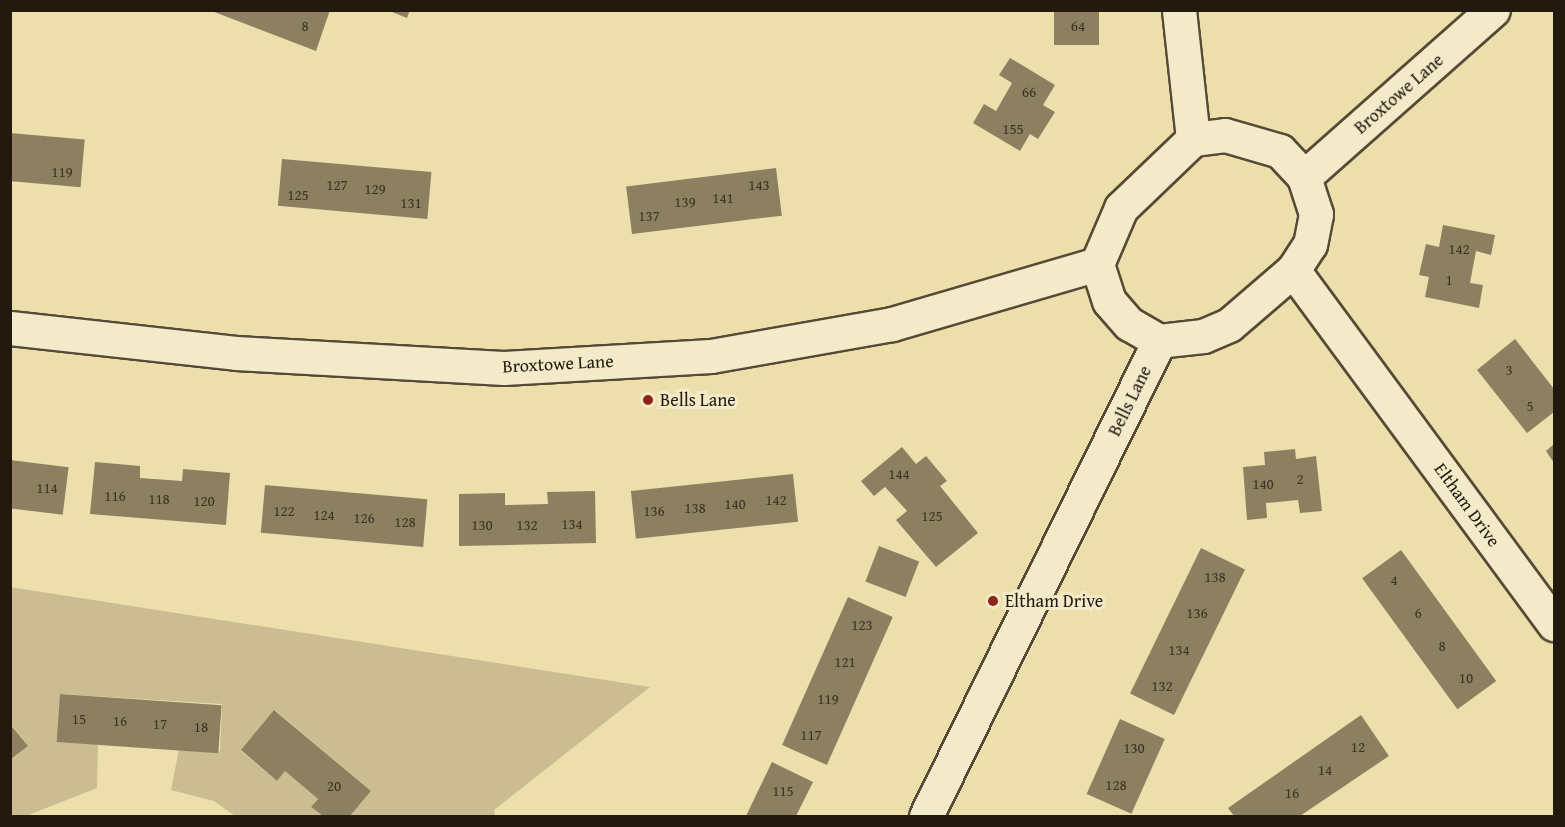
<!DOCTYPE html>
<style>
body{margin:0}
#map{position:relative;width:1565px;height:827px;overflow:hidden;background:#eddfac;font-family:"Gentium Book Plus",serif}
div>[style]{position:absolute}
.green>*{inset:0;background:#cbbd91}
.building>*{inset:0;background:#8d8061;transform-origin:0 0}
.roads{filter:drop-shadow(2px 0 #564a36) drop-shadow(-2px 0 #564a36) drop-shadow(0 2px #564a36) drop-shadow(0 -2px #564a36)}
.street>*{height:33px;margin:-16.5px;padding:0 16.5px;transform-origin:16.5px;border-radius:16.5px;background:#f3eac9}
.secondary>*{height:33px;margin:-16.5px;padding:0 16.5px;transform-origin:16.5px;border-radius:16.5px;background:#f3eac9}
.dots>*{width:16px;height:16px;translate:-50% -50%;box-sizing:border-box;border:3px solid #f3eac9;border-radius:50%}
span{translate:-50% -50%;white-space:nowrap;text-align:center;line-height:1.15;-webkit-text-stroke:6px #f3eac9;paint-order:stroke}
.number-label{font-size:15px;color:#3e3324}
.number-label span{-webkit-text-stroke-width:0}
.street-label{font-size:18px;color:#24190f}
.poi-label{font-size:18px;color:#24190f}
.left{translate:0 -50%;text-align:left}
.frame{position:absolute;inset:0;border:12px solid #24190f;pointer-events:none}
</style>
<div id="map">
<div class="green">
<i style="clip-path:polygon(10px 587px,407px 649px,650px 687px,494px 810px,495px 816px,350px 816px,371px 791px,275px 710px,241px 751px,277px 781px,285px 771px,318px 799px,311px 807px,323px 816px,235px 816px,214px 801px,171px 790px,179px 749px,220px 751px,222px 704px,61px 694px,58px 742px,98px 744px,97px 788px,26px 816px,11px 816px,11px 760px,28px 746px,11px 724px)"></i>
</div>
<div class="building">
<i style="clip-path:polygon(209px 10px,330px 10px,316px 51px)"></i>
<i style="clip-path:polygon(387px 10px,410px 10px,407px 18px)"></i>
<i style="left:1054px;top:10px;width:45px;height:35px"></i>
<i style="clip-path:polygon(1010px 58px,1055px 85px,1043px 105px,1055px 112px,1038px 139px,1030px 134px,1020px 151px,973px 123px,984px 104px,996px 111px,1012px 83px,999px 75px)"></i>
<i style="left:10px;top:133px;width:75px;height:48px;rotate:5deg"></i>
<i style="left:282px;top:159px;width:150px;height:47px;rotate:5deg"></i>
<i style="left:776px;top:168px;width:48px;height:151px;rotate:83deg"></i>
<i style="clip-path:polygon(1443px 225px,1495px 235px,1491px 255px,1476px 251px,1470px 283px,1483px 285px,1479px 308px,1425px 297px,1429px 277px,1419px 275px,1426px 244px,1439px 247px)"></i>
<i style="clip-path:polygon(1515px 339px,1554px 389px,1554px 412px,1527px 433px,1477px 370px)"></i>
<i style="clip-path:polygon(1554px 444px,1554px 463px,1546px 451px)"></i>
<i style="clip-path:polygon(902px 447px,916px 464px,926px 456px,947px 481px,940px 486px,978px 533px,936px 567px,896px 520px,907px 511px,897px 500px,885px 487px,874px 496px,861px 481px)"></i>
<i style="clip-path:polygon(1295px 449px,1296px 459px,1316px 456px,1322px 511px,1300px 513px,1298px 500px,1266px 503px,1267px 518px,1247px 520px,1243px 467px,1265px 465px,1264px 452px)"></i>
<i style="left:10px;top:460px;width:59px;height:48px;rotate:7deg"></i>
<i style="clip-path:polygon(95px 462px,140px 466px,140px 478px,182px 481px,183px 469px,230px 473px,226px 525px,90px 514px)"></i>
<i style="left:793px;top:474px;width:48px;height:163px;rotate:84deg"></i>
<i style="left:265px;top:485px;width:163px;height:48px;rotate:5deg"></i>
<i style="clip-path:polygon(595px 491px,596px 543px,459px 546px,459px 494px,505px 493px,505px 505px,548px 504px,547px 492px)"></i>
<i style="left:879px;top:546px;width:43px;height:38px;rotate:21deg"></i>
<i style="left:1201px;top:548px;width:49px;height:162px;rotate:26deg"></i>
<i style="left:1401px;top:550px;width:162px;height:48px;rotate:54deg"></i>
<i style="left:848px;top:597px;width:49px;height:162px;rotate:24deg"></i>
<i style="left:60px;top:694px;width:162px;height:48px;rotate:4deg"></i>
<i style="clip-path:polygon(274px 710px,371px 791px,350px 816px,323px 816px,311px 807px,318px 799px,285px 771px,277px 781px,241px 750px)"></i>
<i style="clip-path:polygon(1361px 715px,1389px 756px,1300px 816px,1234px 816px,1228px 808px)"></i>
<i style="left:1120px;top:719px;width:49px;height:82px;rotate:24deg"></i>
<i style="clip-path:polygon(10px 724px,28px 746px,10px 760px)"></i>
<i style="clip-path:polygon(772px 762px,813px 782px,796px 816px,746px 816px)"></i>
</div>
<div class="roads">
<div class="street">
<i style="left:1179px;top:10px;width:130px;rotate:83.8deg"></i>
<i style="left:1293px;top:270px;width:440px;rotate:53.6deg"></i>
</div>
<div class="secondary">
<i style="left:1225px;top:135px;width:57px;rotate:16.2deg"></i>
<i style="left:1280px;top:151px;width:35px;rotate:47deg"></i>
<i style="left:1304px;top:177px;width:39px;rotate:72deg"></i>
<i style="left:1316px;top:214px;width:31px;rotate:101deg"></i>
<i style="left:1310px;top:244px;width:31px;rotate:123deg"></i>
<i style="left:1293px;top:270px;width:84px;rotate:139.3deg"></i>
<i style="left:1229px;top:325px;width:28px;rotate:157deg"></i>
<i style="left:1203px;top:336px;width:44px;rotate:173.5deg"></i>
<i style="left:1159px;top:341px;width:34px;rotate:-150deg"></i>
<i style="left:1129px;top:324px;width:30px;rotate:-131deg"></i>
<i style="left:1109px;top:301px;width:39px;rotate:-108deg"></i>
<i style="left:1097px;top:264px;width:61px;rotate:-66.8deg"></i>
<i style="left:1121px;top:208px;width:100px;rotate:-43.8deg"></i>
<i style="left:1193px;top:139px;width:32px;rotate:-7deg"></i>
<i style="left:1304px;top:177px;width:252px;rotate:-41.5deg"></i>
<i style="left:10px;top:328px;width:227px;rotate:6.3deg"></i>
<i style="left:236px;top:353px;width:268px;rotate:3.2deg"></i>
<i style="left:504px;top:368px;width:207px;rotate:-3.3deg"></i>
<i style="left:711px;top:356px;width:184px;rotate:-10deg"></i>
<i style="left:892px;top:324px;width:214px;rotate:-16.3deg"></i>
<i style="left:926px;top:816px;width:529px;rotate:-63.87deg"></i>
</div>
</div>
<div class="dots">
<i style="left:648px;top:400px;background:#8f2418"></i>
<i style="left:993px;top:601px;background:#8f2418"></i>
</div>
<div class="number-label">
<span style="left:305px;top:26px">8</span>
<span style="left:1078px;top:26px">64</span>
<span style="left:1029px;top:92px">66</span>
<span style="left:1013px;top:129px">155</span>
<span style="left:62px;top:172px">119</span>
<span style="left:337px;top:185px">127</span>
<span style="left:759px;top:185px">143</span>
<span style="left:375px;top:189px">129</span>
<span style="left:298px;top:195px">125</span>
<span style="left:723px;top:198px">141</span>
<span style="left:685px;top:202px">139</span>
<span style="left:411px;top:203px">131</span>
<span style="left:649px;top:216px">137</span>
<span style="left:1459px;top:249px">142</span>
<span style="left:1449px;top:280px">1</span>
<span style="left:1509px;top:370px">3</span>
<span style="left:1530px;top:406px">5</span>
<span style="left:899px;top:474px">144</span>
<span style="left:1300px;top:479px">2</span>
<span style="left:1263px;top:484px">140</span>
<span style="left:47px;top:488px">114</span>
<span style="left:115px;top:496px">116</span>
<span style="left:159px;top:499px">118</span>
<span style="left:776px;top:500px">142</span>
<span style="left:204px;top:501px">120</span>
<span style="left:735px;top:504px">140</span>
<span style="left:695px;top:508px">138</span>
<span style="left:284px;top:511px">122</span>
<span style="left:654px;top:511px">136</span>
<span style="left:324px;top:515px">124</span>
<span style="left:932px;top:516px">125</span>
<span style="left:364px;top:518px">126</span>
<span style="left:405px;top:522px">128</span>
<span style="left:572px;top:524px">134</span>
<span style="left:482px;top:525px">130</span>
<span style="left:527px;top:525px">132</span>
<span style="left:1215px;top:577px">138</span>
<span style="left:1394px;top:580px">4</span>
<span style="left:1197px;top:613px">136</span>
<span style="left:1418px;top:613px">6</span>
<span style="left:862px;top:625px">123</span>
<span style="left:1442px;top:646px">8</span>
<span style="left:1179px;top:650px">134</span>
<span style="left:845px;top:662px">121</span>
<span style="left:1466px;top:678px">10</span>
<span style="left:1162px;top:686px">132</span>
<span style="left:828px;top:699px">119</span>
<span style="left:79px;top:719px">15</span>
<span style="left:120px;top:721px">16</span>
<span style="left:160px;top:724px">17</span>
<span style="left:201px;top:727px">18</span>
<span style="left:811px;top:735px">117</span>
<span style="left:1358px;top:747px">12</span>
<span style="left:1134px;top:748px">130</span>
<span style="left:1325px;top:770px">14</span>
<span style="left:1116px;top:785px">128</span>
<span style="left:334px;top:786px">20</span>
<span style="left:783px;top:791px">115</span>
<span style="left:1292px;top:793px">16</span>
</div>
<div class="street-label">
<span style="left:1399px;top:94px;rotate:-41deg">Broxtowe Lane</span>
<span style="left:558px;top:364px;rotate:-3deg">Broxtowe Lane</span>
<span style="left:1130px;top:401px;rotate:-64deg">Bells Lane</span>
<span style="left:1467px;top:505px;rotate:54deg">Eltham Drive</span>
</div>
<div class="poi-label">
<span class="left" style="left:660px;top:400px">Bells Lane</span>
<span class="left" style="left:1005px;top:601px">Eltham Drive</span>
</div>
<div class="frame"></div>
</div>
